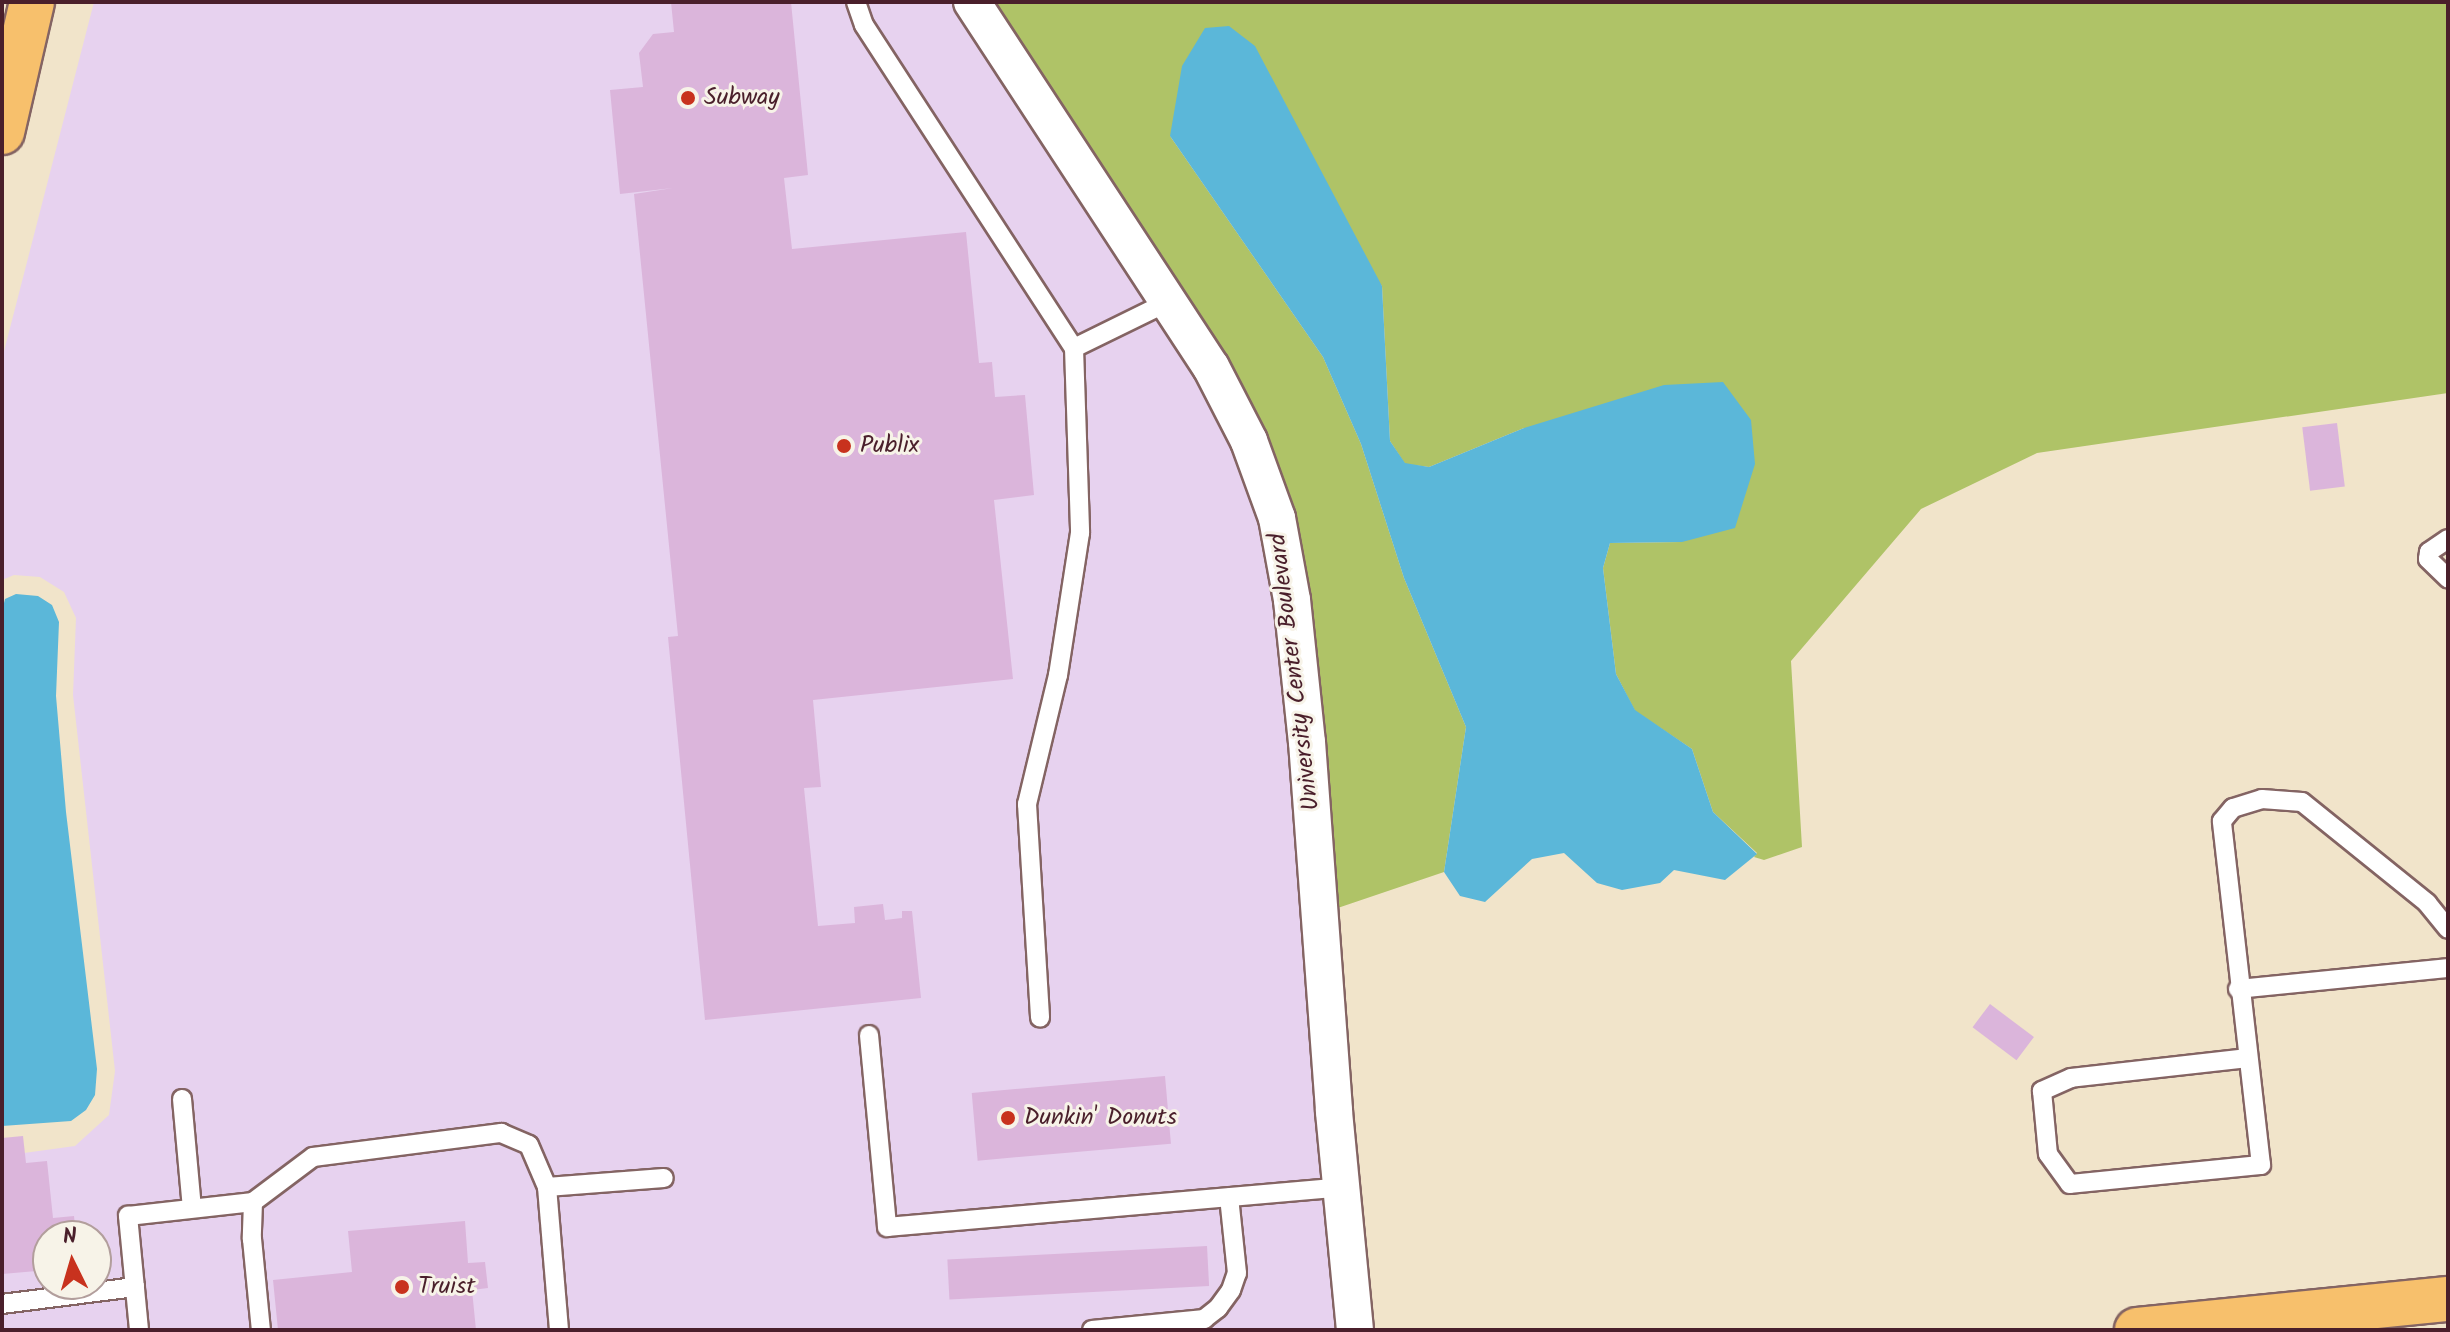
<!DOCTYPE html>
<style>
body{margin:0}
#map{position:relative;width:2450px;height:1332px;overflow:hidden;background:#f1e4ca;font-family:Kalam,sans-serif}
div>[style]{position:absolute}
.built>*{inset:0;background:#e7d2ef}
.green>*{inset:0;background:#afc367}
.water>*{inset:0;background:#5bb7d9}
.building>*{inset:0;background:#dbb5db;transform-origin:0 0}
.roads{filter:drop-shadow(2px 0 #846463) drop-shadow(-2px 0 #846463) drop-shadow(0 2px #846463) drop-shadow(0 -2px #846463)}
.lane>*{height:18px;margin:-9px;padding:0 9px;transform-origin:9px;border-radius:9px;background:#fff}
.street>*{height:36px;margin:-18px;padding:0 18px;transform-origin:18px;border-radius:18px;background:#fff}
.primary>*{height:44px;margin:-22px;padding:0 22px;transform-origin:22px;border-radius:22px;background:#f7c06c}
.dots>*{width:22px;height:22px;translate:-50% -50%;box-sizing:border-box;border:4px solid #f7f3e8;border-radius:50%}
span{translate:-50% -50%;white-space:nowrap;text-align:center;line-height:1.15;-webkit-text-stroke:6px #f7f3e8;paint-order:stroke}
.poi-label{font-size:24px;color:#4a1f2b}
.left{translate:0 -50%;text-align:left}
.street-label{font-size:24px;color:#4a1f2b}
.frame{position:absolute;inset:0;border:4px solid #4a1f2b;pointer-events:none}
.north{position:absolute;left:32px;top:1220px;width:80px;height:80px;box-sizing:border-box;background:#f7f3e8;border:2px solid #b29e9c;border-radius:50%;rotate:355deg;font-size:22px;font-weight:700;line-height:32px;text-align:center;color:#4a1f2b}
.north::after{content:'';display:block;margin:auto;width:28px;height:36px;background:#c8321e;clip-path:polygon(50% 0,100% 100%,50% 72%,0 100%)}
</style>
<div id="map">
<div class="built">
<i style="clip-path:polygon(evenodd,94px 2px,988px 2px,1047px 90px,1280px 473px,1352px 1330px,2px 1330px,2px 1156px,75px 1146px,109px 1115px,115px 1071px,73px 695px,76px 618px,64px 592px,40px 577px,14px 575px,2px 580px,2px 359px,94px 2px,48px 1236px,96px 1236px,96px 1284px,48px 1284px,48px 1236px)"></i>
</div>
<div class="green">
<i style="clip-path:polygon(988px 2px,2448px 2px,2448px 393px,2037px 453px,1921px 509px,1791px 661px,1802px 847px,1764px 860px,1754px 857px,1757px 853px,1713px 812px,1692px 749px,1635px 711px,1616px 674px,1603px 568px,1610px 543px,1682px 542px,1524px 428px,1429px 467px,1405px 464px,1390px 441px,1382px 286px,1170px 136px,1323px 357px,1361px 444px,1404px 578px,1466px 727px,1444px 872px,1317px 915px,1280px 473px,1047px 90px)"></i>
</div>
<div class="water">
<i style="clip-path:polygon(1229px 26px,1255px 46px,1382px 286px,1390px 441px,1405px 463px,1429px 467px,1524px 428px,1664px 385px,1723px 382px,1751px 420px,1755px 464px,1735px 528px,1682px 542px,1610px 543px,1603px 568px,1616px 674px,1635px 710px,1692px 749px,1713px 812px,1757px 854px,1725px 880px,1674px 870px,1660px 883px,1622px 890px,1597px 883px,1564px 853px,1532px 859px,1485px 902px,1460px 896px,1444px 872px,1466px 727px,1404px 578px,1361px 444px,1323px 357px,1170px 136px,1182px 66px,1205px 28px)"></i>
<i style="clip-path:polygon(16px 594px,38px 596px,52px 605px,59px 622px,56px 696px,66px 812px,97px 1069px,95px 1095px,86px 1110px,71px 1121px,2px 1126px,2px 611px,5px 599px)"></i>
</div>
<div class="building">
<i style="clip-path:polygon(671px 2px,791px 2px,808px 175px,784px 178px,792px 249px,966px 232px,979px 363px,992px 362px,995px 397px,1025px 395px,1034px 495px,994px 500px,1013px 679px,813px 700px,821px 787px,804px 788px,818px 926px,855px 923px,854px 907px,883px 904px,885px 920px,902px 918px,902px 911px,912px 911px,921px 998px,705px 1020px,668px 637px,678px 636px,634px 194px,673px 188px,620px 194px,610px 90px,643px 87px,639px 53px,653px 34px,674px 32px)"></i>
<i style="left:2337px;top:423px;width:64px;height:35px;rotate:83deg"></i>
<i style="left:1990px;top:1004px;width:55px;height:29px;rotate:37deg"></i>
<i style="left:1165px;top:1076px;width:68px;height:194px;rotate:85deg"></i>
<i style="clip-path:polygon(23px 1136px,26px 1163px,47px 1161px,53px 1218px,74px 1216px,76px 1236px,48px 1236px,48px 1270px,2px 1274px,2px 1138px)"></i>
<i style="clip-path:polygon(465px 1221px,468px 1263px,485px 1262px,488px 1288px,472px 1290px,476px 1330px,278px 1330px,273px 1280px,352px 1272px,348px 1231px)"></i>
<i style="left:1207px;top:1246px;width:40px;height:260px;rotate:87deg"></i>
</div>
<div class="roads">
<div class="lane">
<i style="left:856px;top:2px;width:24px;rotate:71deg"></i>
<i style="left:864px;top:25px;width:385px;rotate:57deg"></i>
<i style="left:1074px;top:348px;width:185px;rotate:88.1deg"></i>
<i style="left:1080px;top:533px;width:144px;rotate:98.8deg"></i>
<i style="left:1058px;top:675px;width:133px;rotate:103.5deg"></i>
<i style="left:1027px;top:804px;width:214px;rotate:86.5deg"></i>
<i style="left:1074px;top:348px;width:107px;rotate:-26.1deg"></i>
<i style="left:2448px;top:539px;width:23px;rotate:146deg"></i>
<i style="left:2429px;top:552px;width:7px;rotate:98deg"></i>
<i style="left:2428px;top:559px;width:28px;rotate:44deg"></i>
<i style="left:2238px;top:989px;width:211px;rotate:-5.7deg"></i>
<i style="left:869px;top:1035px;width:193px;rotate:84.6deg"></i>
<i style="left:887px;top:1227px;width:456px;rotate:-5deg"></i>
<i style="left:2248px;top:1058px;width:178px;rotate:173.6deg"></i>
<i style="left:2071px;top:1078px;width:32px;rotate:156deg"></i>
<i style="left:2042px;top:1091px;width:63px;rotate:84.6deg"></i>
<i style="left:2048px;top:1154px;width:37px;rotate:54deg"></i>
<i style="left:2070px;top:1184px;width:192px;rotate:-5.7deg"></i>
<i style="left:2261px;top:1165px;width:346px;rotate:-96.5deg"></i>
<i style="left:2222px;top:821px;width:17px;rotate:-50deg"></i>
<i style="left:2233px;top:808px;width:30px;rotate:-17deg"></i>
<i style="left:2262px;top:799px;width:40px;rotate:4.3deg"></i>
<i style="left:2302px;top:802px;width:161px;rotate:38.9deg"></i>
<i style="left:2427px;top:903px;width:33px;rotate:51deg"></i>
<i style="left:182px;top:1099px;width:109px;rotate:84.8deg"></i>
<i style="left:547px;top:1187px;width:144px;rotate:85.2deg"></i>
<i style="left:253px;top:1202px;width:37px;rotate:92deg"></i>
<i style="left:252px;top:1239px;width:91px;rotate:84.4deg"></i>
<i style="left:2px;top:1304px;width:134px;rotate:-7.3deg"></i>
<i style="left:139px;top:1330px;width:115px;rotate:-95.5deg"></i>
<i style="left:128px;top:1216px;width:126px;rotate:-6.4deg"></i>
<i style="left:253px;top:1202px;width:75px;rotate:-36.9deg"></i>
<i style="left:313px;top:1157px;width:190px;rotate:-7.3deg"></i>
<i style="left:501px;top:1133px;width:30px;rotate:23deg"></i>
<i style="left:529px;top:1145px;width:46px;rotate:66.8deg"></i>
<i style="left:547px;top:1187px;width:117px;rotate:-4.4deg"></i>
<i style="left:1092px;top:1330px;width:113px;rotate:-5.6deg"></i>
<i style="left:1204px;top:1319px;width:18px;rotate:-38deg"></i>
<i style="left:1218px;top:1308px;width:22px;rotate:-54deg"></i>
<i style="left:1231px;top:1290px;width:18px;rotate:-71deg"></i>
<i style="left:1237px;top:1273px;width:76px;rotate:-96deg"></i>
</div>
<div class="street">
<i style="left:972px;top:2px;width:436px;rotate:56.8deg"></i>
<i style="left:1211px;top:367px;width:83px;rotate:62.8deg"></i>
<i style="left:1249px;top:441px;width:82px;rotate:70deg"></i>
<i style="left:1277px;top:518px;width:83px;rotate:79.6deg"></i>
<i style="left:1292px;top:600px;width:143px;rotate:84deg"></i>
<i style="left:1307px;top:742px;width:371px;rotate:85.8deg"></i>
<i style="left:1334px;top:1112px;width:219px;rotate:84.5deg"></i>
</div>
<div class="primary">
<i style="left:2px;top:132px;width:133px;rotate:-77deg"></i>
<i style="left:2137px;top:1330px;width:313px;rotate:-5.7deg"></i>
</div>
</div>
<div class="dots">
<i style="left:688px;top:98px;background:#c8321e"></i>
<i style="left:844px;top:446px;background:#c8321e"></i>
<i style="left:1008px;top:1118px;background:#c8321e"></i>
<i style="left:402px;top:1287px;background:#c8321e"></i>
</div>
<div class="poi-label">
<span class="left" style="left:704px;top:98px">Subway</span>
<span class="left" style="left:860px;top:446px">Publix</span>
<span class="left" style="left:1024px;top:1118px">Dunkin' Donuts</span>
<span class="left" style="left:418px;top:1287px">Truist</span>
</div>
<div class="street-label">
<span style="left:1295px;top:672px;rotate:-97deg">University Center Boulevard</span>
</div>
<div class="frame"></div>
<div class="north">N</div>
</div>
